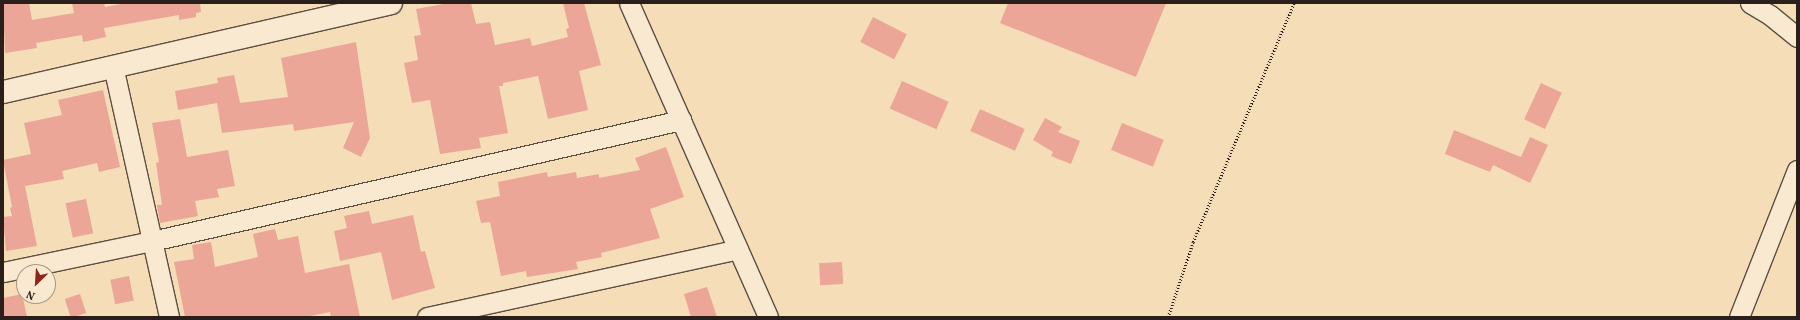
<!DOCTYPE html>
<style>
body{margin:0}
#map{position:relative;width:1800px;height:320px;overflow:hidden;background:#f5ddb7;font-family:Vollkorn,serif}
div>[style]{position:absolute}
.building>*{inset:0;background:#eba697;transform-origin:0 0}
.path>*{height:2.5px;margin-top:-1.25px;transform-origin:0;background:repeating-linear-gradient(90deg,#2a1f1a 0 1px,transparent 0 3px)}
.roads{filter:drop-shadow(1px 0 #5d4e41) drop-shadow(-1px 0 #5d4e41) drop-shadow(0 1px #5d4e41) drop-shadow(0 -1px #5d4e41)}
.street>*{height:19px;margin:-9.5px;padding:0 9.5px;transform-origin:9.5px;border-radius:9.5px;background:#f8e9d0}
.secondary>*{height:22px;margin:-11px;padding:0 11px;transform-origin:11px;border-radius:11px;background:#f8e9d0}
span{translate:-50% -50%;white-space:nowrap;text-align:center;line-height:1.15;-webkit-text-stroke:4px #f8e9d0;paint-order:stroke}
.frame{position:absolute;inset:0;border:4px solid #2a1f1a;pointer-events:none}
.north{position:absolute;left:16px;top:264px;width:40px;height:40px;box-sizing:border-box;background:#f8e9d0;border:1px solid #a69887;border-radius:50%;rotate:205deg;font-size:11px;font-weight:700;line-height:16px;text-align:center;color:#2a1f1a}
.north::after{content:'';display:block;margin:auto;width:14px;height:18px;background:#8f2418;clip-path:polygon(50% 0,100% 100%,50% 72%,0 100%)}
</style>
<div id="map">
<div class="building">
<i style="clip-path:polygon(3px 3px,29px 3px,32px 20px,74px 13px,72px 3px,104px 3px,105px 7px,126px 3px,200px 3px,201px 12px,196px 13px,196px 17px,179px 20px,179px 15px,104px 28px,106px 37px,83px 42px,82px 35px,36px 43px,37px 48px,5px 53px)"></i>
<i style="clip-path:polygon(449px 3px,471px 3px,476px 24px,490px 22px,495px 45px,530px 38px,532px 46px,568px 37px,566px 29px,569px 28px,563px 3px,584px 3px,601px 65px,579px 71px,588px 110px,548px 119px,538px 76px,503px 83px,503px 86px,499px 86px,508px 133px,479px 138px,481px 148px,440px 154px,430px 100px,412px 103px,404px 63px,418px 60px,414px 36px,421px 35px,416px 9px)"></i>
<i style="clip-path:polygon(1008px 3px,1166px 3px,1136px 77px,1000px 23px)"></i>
<i style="left:873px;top:17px;width:38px;height:28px;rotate:27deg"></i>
<i style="clip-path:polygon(356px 42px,370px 138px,361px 157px,343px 148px,354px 122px,294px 131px,293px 124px,222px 133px,217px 103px,178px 110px,175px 91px,218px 83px,217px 78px,234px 75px,240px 103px,288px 97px,281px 58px)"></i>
<i style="left:902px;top:81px;width:51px;height:30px;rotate:24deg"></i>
<i style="left:1541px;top:83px;width:23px;height:40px;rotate:25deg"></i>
<i style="clip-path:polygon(103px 90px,120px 167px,99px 172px,97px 163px,62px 171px,64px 179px,25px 186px,37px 246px,6px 251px,3px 217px,12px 216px,10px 208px,12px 207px,3px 160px,31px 154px,24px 123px,62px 115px,58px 100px)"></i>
<i style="left:980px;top:109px;width:49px;height:24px;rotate:24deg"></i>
<i style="clip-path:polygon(1045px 118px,1062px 127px,1058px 132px,1080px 141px,1071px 164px,1051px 156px,1053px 152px,1033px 140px)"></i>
<i style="clip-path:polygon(180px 119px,187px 157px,228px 150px,235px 186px,217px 189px,219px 197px,195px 201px,198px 216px,160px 223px,157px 205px,162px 205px,156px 163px,159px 162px,152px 123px)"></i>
<i style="left:1122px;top:123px;width:45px;height:29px;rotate:22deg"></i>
<i style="clip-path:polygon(1454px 130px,1521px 157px,1530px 137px,1548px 145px,1530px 183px,1493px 165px,1490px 172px,1445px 154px)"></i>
<i style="clip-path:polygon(666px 147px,684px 197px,650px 209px,660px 238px,601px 253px,602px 257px,576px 262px,578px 269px,527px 277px,526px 271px,501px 276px,490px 222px,481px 223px,476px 201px,500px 196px,498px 182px,547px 172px,548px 177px,576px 172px,577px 178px,599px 174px,599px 178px,640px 170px,635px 158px)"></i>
<i style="left:86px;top:199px;width:35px;height:21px;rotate:78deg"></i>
<i style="clip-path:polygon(369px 211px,372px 224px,413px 215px,421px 252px,425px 251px,435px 288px,392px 300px,381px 252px,340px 261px,334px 231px,347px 228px,344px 216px)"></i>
<i style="clip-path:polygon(275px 229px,278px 240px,298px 236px,305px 273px,349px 264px,360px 317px,331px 317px,330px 312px,305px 317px,185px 317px,174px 262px,194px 259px,192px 245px,211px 242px,215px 267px,258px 257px,253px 234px)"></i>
<i style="left:842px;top:262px;width:22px;height:23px;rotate:87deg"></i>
<i style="left:129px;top:276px;width:25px;height:19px;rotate:79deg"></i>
<i style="clip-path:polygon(707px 287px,717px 317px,691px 317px,684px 294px)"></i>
<i style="clip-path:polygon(22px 294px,27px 317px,3px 317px,3px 298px)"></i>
<i style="left:80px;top:294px;width:20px;height:16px;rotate:72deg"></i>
</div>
<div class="path">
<i style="left:1168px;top:317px;width:79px;rotate:-71.6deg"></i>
<i style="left:1193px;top:242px;width:259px;rotate:-67.1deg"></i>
</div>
<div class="roads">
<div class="street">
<i style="left:629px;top:3px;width:343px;rotate:66.1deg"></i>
<i style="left:1750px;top:3px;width:23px;rotate:31deg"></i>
<i style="left:1770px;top:15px;width:35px;rotate:39deg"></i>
<i style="left:113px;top:66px;width:257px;rotate:77.4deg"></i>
<i style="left:3px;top:272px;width:152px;rotate:-11.8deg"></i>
<i style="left:152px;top:241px;width:543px;rotate:-12.88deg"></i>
<i style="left:427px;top:317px;width:318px;rotate:-12.3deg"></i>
<i style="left:1739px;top:317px;width:158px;rotate:-68.5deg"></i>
</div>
<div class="secondary">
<i style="left:3px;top:92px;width:398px;rotate:-12.9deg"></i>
</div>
</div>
<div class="frame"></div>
<div class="north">N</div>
</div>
